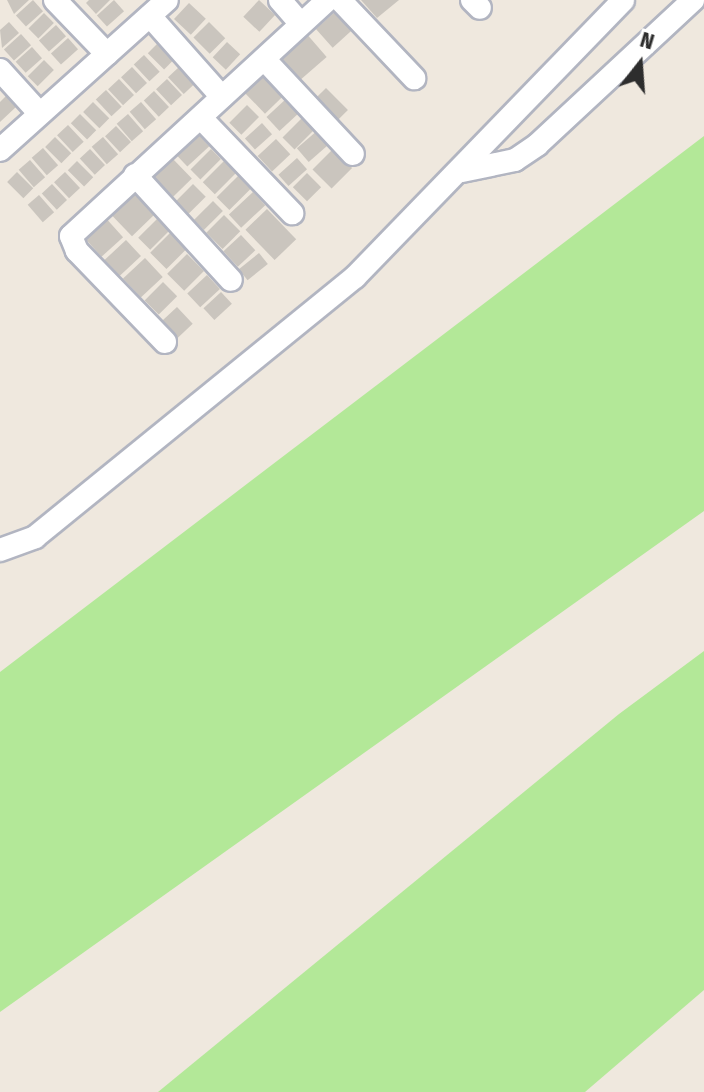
<!DOCTYPE html>
<style>
body{margin:0}
#map{position:relative;width:704px;height:1092px;overflow:hidden;background:#efe8de;font-family:"Fira Sans Condensed",sans-serif}
div>[style]{position:absolute}
.green>*{inset:0;background:#b3e898}
.building>*{inset:0;background:#cac5be;transform-origin:0 0}
.roads{filter:drop-shadow(2px 0 #b2b5c1) drop-shadow(-2px 0 #b2b5c1) drop-shadow(0 2px #b2b5c1) drop-shadow(0 -2px #b2b5c1)}
.minor>*{height:22px;margin:-11px;padding:0 11px;transform-origin:11px;border-radius:11px;background:#fff}
span{translate:-50% -50%;white-space:nowrap;text-align:center;line-height:1.15;-webkit-text-stroke:6px #fff;paint-order:stroke}
.north{position:absolute;left:600px;top:24px;width:80px;height:80px;-webkit-text-stroke:6px #fff;paint-order:stroke;rotate:17deg;font-size:22px;font-weight:700;line-height:32px;text-align:center;color:#2d2d2d}
.north::after{content:'';display:block;margin:auto;width:28px;height:36px;background:#2d2d2d;clip-path:polygon(50% 0,100% 100%,50% 72%,0 100%)}
</style>
<div id="map">
<div class="green">
<i style="clip-path:polygon(704px 136px,704px 511px,0 1012px,0 672px)"></i>
<i style="clip-path:polygon(704px 651px,704px 990px,585px 1092px,158px 1092px,619px 714px)"></i>
</div>
<div class="building">
<i style="clip-path:polygon(7px 0,29px 0,14px 14px)"></i>
<i style="left:33px;top:0;width:15px;height:23px;rotate:48deg"></i>
<i style="clip-path:polygon(89px 0,110px 0,96px 14px,86px 3px)"></i>
<i style="left:114px;top:0;width:15px;height:23px;rotate:48deg"></i>
<i style="left:259px;top:0;width:22px;height:23px;rotate:43deg"></i>
<i style="clip-path:polygon(361px 0,399px 0,377px 18px)"></i>
<i style="left:189px;top:3px;width:23px;height:22px;rotate:43deg"></i>
<i style="left:336px;top:11px;width:25px;height:27px;rotate:48deg"></i>
<i style="left:44px;top:13px;width:14px;height:22px;rotate:45deg"></i>
<i style="clip-path:polygon(9px 22px,19px 33px,2px 48px,0 30px)"></i>
<i style="left:209px;top:22px;width:23px;height:22px;rotate:45deg"></i>
<i style="left:56px;top:25px;width:15px;height:23px;rotate:48deg"></i>
<i style="left:305px;top:32px;width:33px;height:37px;rotate:49deg"></i>
<i style="left:21px;top:34px;width:15px;height:23px;rotate:48deg"></i>
<i style="left:68px;top:38px;width:15px;height:23px;rotate:48deg"></i>
<i style="left:227px;top:42px;width:18px;height:21px;rotate:43deg"></i>
<i style="left:157px;top:44px;width:23px;height:13px;rotate:45deg"></i>
<i style="left:32px;top:47px;width:15px;height:22px;rotate:48deg"></i>
<i style="left:144px;top:55px;width:23px;height:14px;rotate:47deg"></i>
<i style="left:44px;top:60px;width:14px;height:23px;rotate:45deg"></i>
<i style="left:132px;top:67px;width:22px;height:15px;rotate:47deg"></i>
<i style="left:179px;top:67px;width:23px;height:15px;rotate:47deg"></i>
<i style="left:265px;top:72px;width:30px;height:29px;rotate:46deg"></i>
<i style="left:119px;top:79px;width:22px;height:15px;rotate:47deg"></i>
<i style="left:167px;top:79px;width:22px;height:15px;rotate:47deg"></i>
<i style="left:326px;top:88px;width:31px;height:21px;rotate:45deg"></i>
<i style="left:106px;top:90px;width:23px;height:14px;rotate:47deg"></i>
<i style="left:154px;top:91px;width:22px;height:14px;rotate:47deg"></i>
<i style="clip-path:polygon(7px 95px,17px 106px,0 122px,0 102px)"></i>
<i style="left:287px;top:98px;width:19px;height:28px;rotate:47deg"></i>
<i style="left:93px;top:102px;width:23px;height:14px;rotate:45deg"></i>
<i style="left:141px;top:102px;width:23px;height:15px;rotate:49deg"></i>
<i style="left:247px;top:105px;width:17px;height:25px;rotate:45deg"></i>
<i style="left:80px;top:114px;width:23px;height:13px;rotate:45deg"></i>
<i style="left:128px;top:114px;width:23px;height:15px;rotate:49deg"></i>
<i style="left:303px;top:117px;width:17px;height:29px;rotate:45deg"></i>
<i style="left:262px;top:123px;width:15px;height:23px;rotate:48deg"></i>
<i style="left:68px;top:125px;width:23px;height:15px;rotate:47deg"></i>
<i style="left:116px;top:126px;width:22px;height:15px;rotate:47deg"></i>
<i style="left:318px;top:130px;width:18px;height:28px;rotate:49deg"></i>
<i style="left:197px;top:133px;width:18px;height:30px;rotate:47deg"></i>
<i style="left:55px;top:137px;width:23px;height:14px;rotate:45deg"></i>
<i style="left:103px;top:137px;width:23px;height:15px;rotate:49deg"></i>
<i style="left:276px;top:139px;width:21px;height:25px;rotate:47deg"></i>
<i style="left:43px;top:148px;width:23px;height:15px;rotate:49deg"></i>
<i style="left:90px;top:149px;width:22px;height:14px;rotate:47deg"></i>
<i style="left:211px;top:149px;width:14px;height:29px;rotate:45deg"></i>
<i style="left:333px;top:149px;width:27px;height:29px;rotate:45deg"></i>
<i style="left:171px;top:157px;width:30px;height:26px;rotate:46deg"></i>
<i style="left:297px;top:158px;width:15px;height:25px;rotate:48deg"></i>
<i style="left:30px;top:160px;width:23px;height:15px;rotate:49deg"></i>
<i style="left:77px;top:161px;width:23px;height:13px;rotate:45deg"></i>
<i style="left:224px;top:161px;width:17px;height:30px;rotate:45deg"></i>
<i style="left:17px;top:172px;width:23px;height:14px;rotate:45deg"></i>
<i style="left:65px;top:172px;width:22px;height:15px;rotate:47deg"></i>
<i style="left:307px;top:173px;width:20px;height:20px;rotate:45deg"></i>
<i style="left:240px;top:174px;width:18px;height:33px;rotate:45deg"></i>
<i style="left:52px;top:184px;width:22px;height:14px;rotate:47deg"></i>
<i style="left:193px;top:184px;width:18px;height:26px;rotate:45deg"></i>
<i style="left:130px;top:188px;width:36px;height:32px;rotate:46deg"></i>
<i style="left:253px;top:192px;width:18px;height:33px;rotate:47deg"></i>
<i style="left:39px;top:195px;width:23px;height:15px;rotate:49deg"></i>
<i style="left:213px;top:201px;width:14px;height:27px;rotate:45deg"></i>
<i style="left:267px;top:209px;width:42px;height:30px;rotate:46deg"></i>
<i style="left:103px;top:215px;width:30px;height:29px;rotate:48deg"></i>
<i style="left:224px;top:215px;width:23px;height:25px;rotate:45deg"></i>
<i style="left:158px;top:218px;width:17px;height:28px;rotate:45deg"></i>
<i style="left:170px;top:233px;width:23px;height:28px;rotate:45deg"></i>
<i style="left:241px;top:235px;width:21px;height:24px;rotate:47deg"></i>
<i style="left:126px;top:240px;width:22px;height:33px;rotate:47deg"></i>
<i style="left:259px;top:253px;width:14px;height:26px;rotate:51deg"></i>
<i style="left:187px;top:254px;width:24px;height:28px;rotate:45deg"></i>
<i style="left:145px;top:258px;width:26px;height:30px;rotate:47deg"></i>
<i style="left:207px;top:275px;width:19px;height:27px;rotate:47deg"></i>
<i style="left:163px;top:282px;width:20px;height:26px;rotate:45deg"></i>
<i style="left:221px;top:292px;width:16px;height:24px;rotate:47deg"></i>
<i style="left:177px;top:307px;width:23px;height:21px;rotate:47deg"></i>
</div>
<div class="roads">
<div class="minor">
<i style="left:55px;top:0;width:75px;rotate:46.1deg"></i>
<i style="left:280px;top:0;width:30px;rotate:49deg"></i>
<i style="left:340px;top:0;width:108px;rotate:46.5deg"></i>
<i style="left:472px;top:0;width:11px;rotate:45deg"></i>
<i style="left:150px;top:16px;width:108px;rotate:48.4deg"></i>
<i style="left:264px;top:59px;width:130px;rotate:46.9deg"></i>
<i style="left:0;top:70px;width:59px;rotate:47.7deg"></i>
<i style="left:201px;top:118px;width:132px;rotate:46.2deg"></i>
<i style="left:0;top:150px;width:224px;rotate:-41.9deg"></i>
<i style="left:462px;top:171px;width:54px;rotate:-11.7deg"></i>
<i style="left:515px;top:160px;width:27px;rotate:-34deg"></i>
<i style="left:537px;top:145px;width:213px;rotate:-42.9deg"></i>
<i style="left:135px;top:175px;width:142px;rotate:47.6deg"></i>
<i style="left:165px;top:342px;width:127px;rotate:-134deg"></i>
<i style="left:77px;top:251px;width:16px;rotate:-112deg"></i>
<i style="left:71px;top:236px;width:349px;rotate:-42.6deg"></i>
<i style="left:0;top:550px;width:37px;rotate:-20deg"></i>
<i style="left:35px;top:537px;width:412px;rotate:-39.1deg"></i>
<i style="left:355px;top:277px;width:385px;rotate:-45.9deg"></i>
</div>
</div>
<div class="north">N</div>
</div>
